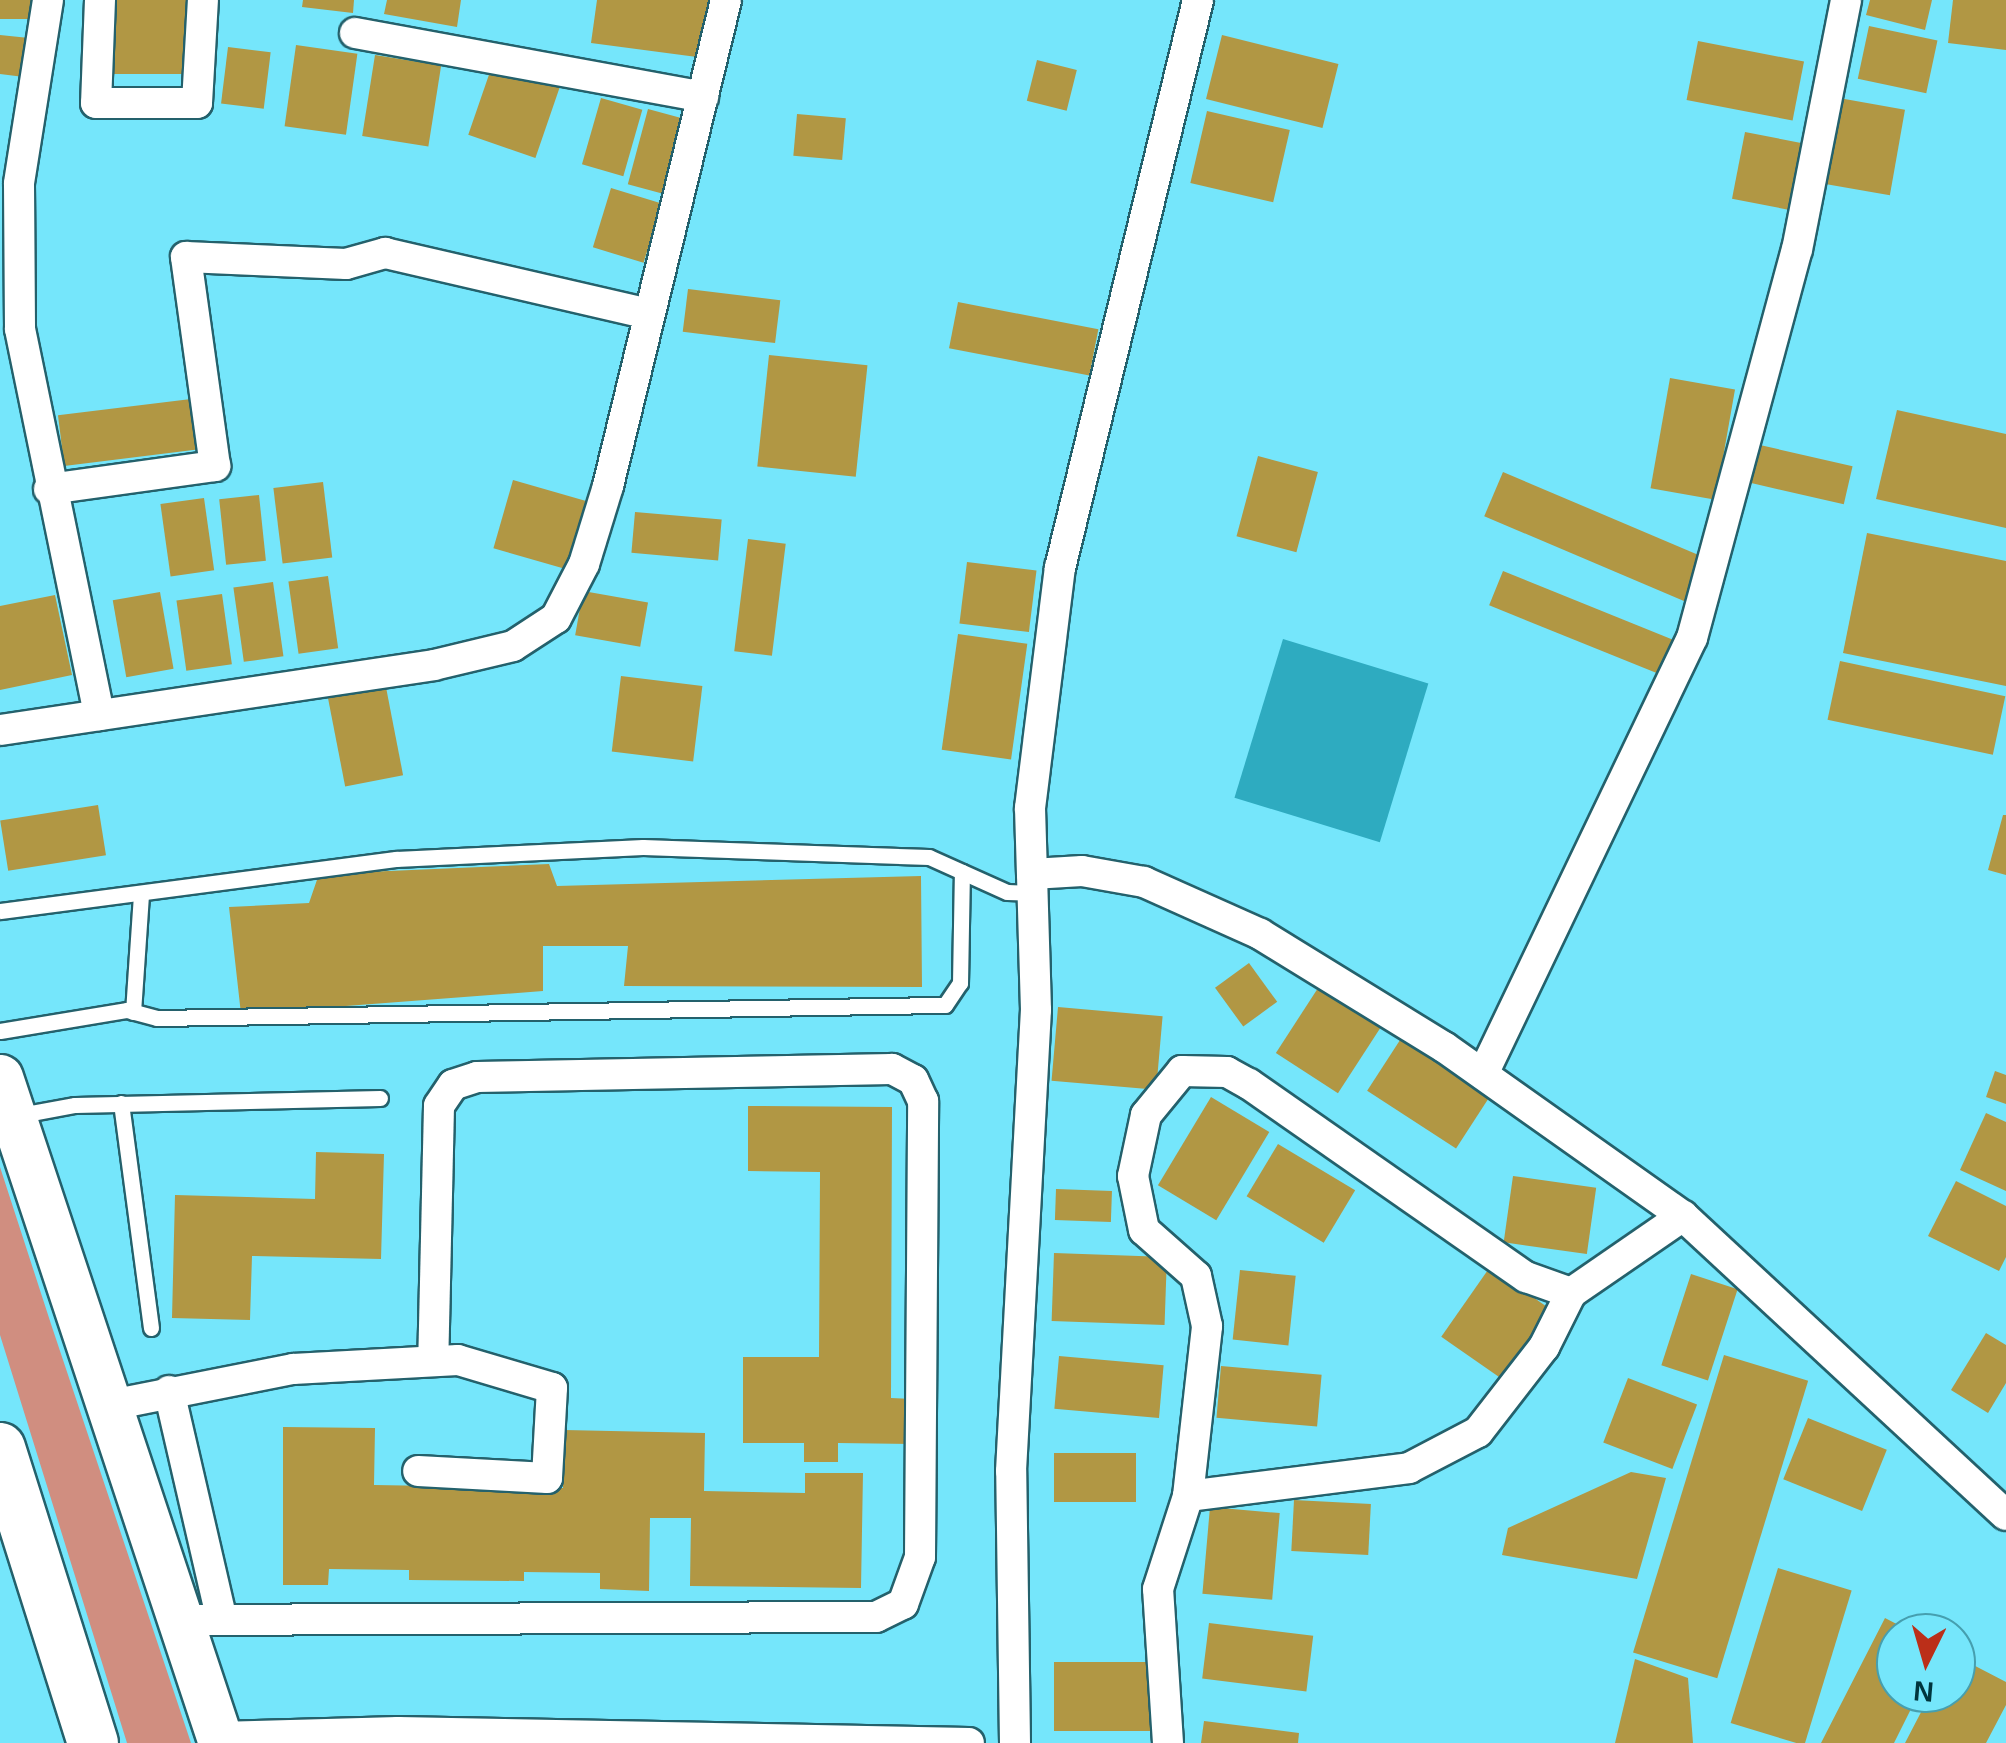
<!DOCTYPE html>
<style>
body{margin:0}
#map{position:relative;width:2006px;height:1743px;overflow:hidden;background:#75e6fb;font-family:Helvetica,sans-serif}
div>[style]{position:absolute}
.green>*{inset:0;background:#d08e80}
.water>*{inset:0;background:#2eabc0;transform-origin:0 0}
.building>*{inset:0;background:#b19744;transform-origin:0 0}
.roads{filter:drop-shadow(2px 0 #24616c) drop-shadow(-2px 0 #24616c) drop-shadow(0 2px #24616c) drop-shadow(0 -2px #24616c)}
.lane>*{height:15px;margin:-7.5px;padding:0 7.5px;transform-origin:7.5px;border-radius:7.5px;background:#fff}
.street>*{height:30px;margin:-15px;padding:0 15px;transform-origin:15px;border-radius:15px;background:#fff}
.secondary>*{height:45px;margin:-22.5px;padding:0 22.5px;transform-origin:22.5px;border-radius:22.5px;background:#fff}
.primary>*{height:50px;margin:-25px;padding:0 25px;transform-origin:25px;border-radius:25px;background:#fff}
span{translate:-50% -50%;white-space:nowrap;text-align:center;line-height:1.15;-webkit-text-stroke:8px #75e6fb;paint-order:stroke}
.north{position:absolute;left:1876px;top:1613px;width:100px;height:100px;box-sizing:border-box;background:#75e6fb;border:2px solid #469faf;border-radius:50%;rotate:185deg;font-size:28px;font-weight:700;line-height:40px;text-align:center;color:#00353d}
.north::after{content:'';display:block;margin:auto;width:35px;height:45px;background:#bb2f19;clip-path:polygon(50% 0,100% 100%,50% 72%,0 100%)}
</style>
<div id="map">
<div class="green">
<i style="clip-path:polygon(0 1167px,51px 1324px,191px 1743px,127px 1743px,0 1335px)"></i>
</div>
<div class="water">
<i style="left:1283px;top:639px;width:152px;height:166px;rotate:17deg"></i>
</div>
<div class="building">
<i style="left:0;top:0;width:37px;height:19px"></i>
<i style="left:110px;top:0;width:79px;height:74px"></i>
<i style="clip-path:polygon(303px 0,354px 0,353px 13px,302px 7px)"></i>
<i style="clip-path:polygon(387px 0,461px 0,457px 27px,384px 14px)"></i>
<i style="clip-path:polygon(597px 0,720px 0,712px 59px,591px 43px)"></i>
<i style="clip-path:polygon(1870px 0,1932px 0,1925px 30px,1866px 15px)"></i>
<i style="clip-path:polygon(1953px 0,2006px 0,2006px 50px,1948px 43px)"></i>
<i style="left:1869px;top:26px;width:70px;height:54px;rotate:12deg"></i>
<i style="clip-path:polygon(0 35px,29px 38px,24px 77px,0 74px)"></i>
<i style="left:1222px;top:35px;width:120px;height:66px;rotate:14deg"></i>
<i style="left:1698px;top:41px;width:108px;height:60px;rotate:11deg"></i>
<i style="left:296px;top:45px;width:62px;height:82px;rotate:8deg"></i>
<i style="left:228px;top:47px;width:43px;height:57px;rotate:7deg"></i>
<i style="left:375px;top:55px;width:67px;height:82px;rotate:9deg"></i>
<i style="left:1037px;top:60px;width:41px;height:42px;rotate:14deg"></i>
<i style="left:493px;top:63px;width:71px;height:76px;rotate:19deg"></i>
<i style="left:601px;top:98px;width:43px;height:69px;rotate:16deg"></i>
<i style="left:1839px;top:98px;width:67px;height:87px;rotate:10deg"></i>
<i style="left:648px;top:109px;width:43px;height:78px;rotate:15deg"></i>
<i style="left:1207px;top:111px;width:85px;height:74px;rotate:13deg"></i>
<i style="left:797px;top:114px;width:49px;height:42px;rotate:5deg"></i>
<i style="left:1745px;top:132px;width:65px;height:68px;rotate:11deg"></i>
<i style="left:611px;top:188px;width:53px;height:62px;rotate:17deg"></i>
<i style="left:688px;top:289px;width:93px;height:43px;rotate:7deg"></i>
<i style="left:958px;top:302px;width:143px;height:47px;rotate:11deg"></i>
<i style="left:769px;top:355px;width:99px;height:112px;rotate:6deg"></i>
<i style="left:1670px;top:378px;width:66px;height:112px;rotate:10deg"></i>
<i style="left:191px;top:399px;width:51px;height:134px;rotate:83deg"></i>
<i style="clip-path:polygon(1897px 410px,2006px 434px,2006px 528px,1876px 499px)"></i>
<i style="left:1760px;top:445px;width:95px;height:39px;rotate:13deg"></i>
<i style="left:1258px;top:456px;width:62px;height:83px;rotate:15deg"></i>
<i style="left:1503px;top:472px;width:222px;height:48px;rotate:23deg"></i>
<i style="left:513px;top:480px;width:85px;height:71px;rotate:16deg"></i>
<i style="left:323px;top:482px;width:76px;height:50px;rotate:83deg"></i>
<i style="left:259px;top:495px;width:66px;height:40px;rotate:84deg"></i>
<i style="left:204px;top:498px;width:73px;height:44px;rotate:82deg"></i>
<i style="left:635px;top:512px;width:87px;height:41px;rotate:5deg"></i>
<i style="clip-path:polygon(1867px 533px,2006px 561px,2006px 686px,1843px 653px)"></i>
<i style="left:748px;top:539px;width:38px;height:113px;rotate:7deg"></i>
<i style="left:967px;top:562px;width:70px;height:62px;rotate:7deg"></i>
<i style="left:1503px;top:571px;width:194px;height:37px;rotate:22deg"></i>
<i style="left:328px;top:576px;width:73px;height:40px;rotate:82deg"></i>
<i style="left:273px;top:582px;width:75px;height:40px;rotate:82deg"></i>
<i style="left:583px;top:591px;width:66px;height:45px;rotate:10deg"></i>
<i style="left:160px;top:592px;width:78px;height:48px;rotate:80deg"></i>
<i style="left:222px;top:594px;width:71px;height:46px;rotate:82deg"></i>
<i style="clip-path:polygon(55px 595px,72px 675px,0 690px,0 606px)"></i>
<i style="left:958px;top:634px;width:70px;height:117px;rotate:8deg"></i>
<i style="left:1840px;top:661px;width:169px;height:60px;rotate:12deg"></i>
<i style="left:621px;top:676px;width:82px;height:76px;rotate:7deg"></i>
<i style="left:384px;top:677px;width:100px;height:59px;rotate:79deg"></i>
<i style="left:98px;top:805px;width:51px;height:99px;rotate:81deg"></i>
<i style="clip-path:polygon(2003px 815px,2006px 815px,2006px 875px,1988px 870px)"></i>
<i style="clip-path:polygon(549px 864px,557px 886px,921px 876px,922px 987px,624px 986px,628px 946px,543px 946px,543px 991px,241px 1014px,229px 907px,309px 903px,319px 874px)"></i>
<i style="left:1249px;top:963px;width:48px;height:42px;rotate:54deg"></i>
<i style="left:1320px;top:985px;width:74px;height:81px;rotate:33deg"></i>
<i style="left:1058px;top:1007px;width:105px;height:74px;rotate:5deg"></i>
<i style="left:1402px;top:1037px;width:106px;height:64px;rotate:33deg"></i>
<i style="clip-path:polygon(1995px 1071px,2006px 1075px,2006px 1104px,1986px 1097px)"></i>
<i style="left:1211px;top:1097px;width:68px;height:103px;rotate:31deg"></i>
<i style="clip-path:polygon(748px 1106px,892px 1107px,891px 1398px,913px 1399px,912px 1444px,838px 1443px,838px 1462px,804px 1462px,804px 1443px,743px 1443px,743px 1357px,819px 1357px,820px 1172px,748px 1171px)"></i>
<i style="clip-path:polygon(1986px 1113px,2006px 1122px,2006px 1191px,1960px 1170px)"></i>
<i style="left:1278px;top:1144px;width:90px;height:61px;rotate:31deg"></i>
<i style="clip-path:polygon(316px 1152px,384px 1154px,381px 1259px,252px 1256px,250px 1320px,172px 1318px,175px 1195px,315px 1199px)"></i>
<i style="left:1513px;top:1176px;width:84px;height:67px;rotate:8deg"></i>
<i style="clip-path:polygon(1956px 1181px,2006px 1206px,2006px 1257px,1999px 1271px,1928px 1236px)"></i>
<i style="left:1056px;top:1189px;width:56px;height:31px;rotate:2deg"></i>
<i style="left:1054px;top:1253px;width:113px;height:68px;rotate:2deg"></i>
<i style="left:1490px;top:1267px;width:78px;height:85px;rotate:35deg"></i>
<i style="left:1240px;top:1270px;width:56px;height:70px;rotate:6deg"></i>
<i style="left:1691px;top:1274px;width:49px;height:96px;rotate:18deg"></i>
<i style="clip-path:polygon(1986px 1333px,2006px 1345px,2006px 1383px,1988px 1413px,1951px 1390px)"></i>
<i style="left:1724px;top:1355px;width:88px;height:311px;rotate:17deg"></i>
<i style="left:1059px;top:1356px;width:105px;height:53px;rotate:5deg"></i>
<i style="left:1221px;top:1366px;width:101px;height:52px;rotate:5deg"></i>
<i style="left:1628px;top:1378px;width:74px;height:69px;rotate:21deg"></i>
<i style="left:1808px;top:1418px;width:85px;height:66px;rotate:22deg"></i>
<i style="clip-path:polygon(283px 1427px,375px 1428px,374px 1485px,563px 1488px,564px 1430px,705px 1433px,704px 1491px,805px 1493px,805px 1473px,863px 1473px,861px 1588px,690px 1586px,691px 1518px,650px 1518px,649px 1591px,600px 1589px,600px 1573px,524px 1572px,524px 1581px,409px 1580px,409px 1570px,329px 1569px,328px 1585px,283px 1585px)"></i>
<i style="left:1136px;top:1453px;width:49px;height:82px;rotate:90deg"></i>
<i style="clip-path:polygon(1631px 1472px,1666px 1478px,1637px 1579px,1502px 1555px,1508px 1528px)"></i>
<i style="left:1294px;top:1500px;width:77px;height:51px;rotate:3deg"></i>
<i style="left:1210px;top:1507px;width:70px;height:87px;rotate:5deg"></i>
<i style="left:1778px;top:1568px;width:77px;height:162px;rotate:17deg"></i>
<i style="clip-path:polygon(1885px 1618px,1914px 1633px,1896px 1633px,1896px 1693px,1919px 1693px,1894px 1743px,1821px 1743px)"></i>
<i style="left:1209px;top:1623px;width:105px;height:56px;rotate:7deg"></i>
<i style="clip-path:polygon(1956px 1656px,2006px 1682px,2006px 1705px,1986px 1743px,1905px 1743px,1931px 1693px,1956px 1693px)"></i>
<i style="clip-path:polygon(1635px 1659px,1688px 1678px,1693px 1743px,1615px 1743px)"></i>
<i style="left:1054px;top:1662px;width:108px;height:69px"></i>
<i style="clip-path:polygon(1204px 1721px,1299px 1733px,1298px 1743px,1201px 1743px)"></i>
</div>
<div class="roads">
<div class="lane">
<i style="left:0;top:911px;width:399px;rotate:-7.5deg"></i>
<i style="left:396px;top:859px;width:247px;rotate:-2.8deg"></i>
<i style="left:643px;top:847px;width:286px;rotate:2deg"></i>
<i style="left:929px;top:857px;width:85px;rotate:24.2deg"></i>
<i style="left:1007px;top:892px;width:25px;rotate:2deg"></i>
<i style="left:133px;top:1012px;width:118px;rotate:-86.1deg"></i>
<i style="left:0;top:1031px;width:129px;rotate:-9.4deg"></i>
<i style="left:127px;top:1010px;width:31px;rotate:15deg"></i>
<i style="left:157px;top:1018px;width:788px;rotate:-0.95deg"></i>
<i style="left:945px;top:1005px;width:27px;rotate:-56deg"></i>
<i style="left:960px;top:983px;width:111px;rotate:-89deg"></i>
<i style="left:121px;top:1103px;width:227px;rotate:82.4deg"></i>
<i style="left:15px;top:1116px;width:61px;rotate:-10.4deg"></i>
<i style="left:75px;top:1105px;width:305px;rotate:-1.3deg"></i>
</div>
<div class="street">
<i style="left:48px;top:0;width:186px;rotate:99deg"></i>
<i style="left:19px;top:184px;width:145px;rotate:89.6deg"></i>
<i style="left:20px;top:329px;width:394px;rotate:78.4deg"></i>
<i style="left:100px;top:0;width:103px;rotate:92.2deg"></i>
<i style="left:96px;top:103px;width:101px"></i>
<i style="left:197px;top:103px;width:103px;rotate:-86.7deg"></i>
<i style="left:355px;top:33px;width:354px;rotate:10.4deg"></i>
<i style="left:49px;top:489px;width:168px;rotate:-7.9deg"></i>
<i style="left:215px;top:466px;width:211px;rotate:-97.9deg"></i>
<i style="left:186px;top:257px;width:160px;rotate:2.5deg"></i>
<i style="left:346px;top:264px;width:41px;rotate:-15.8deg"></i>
<i style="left:385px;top:253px;width:267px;rotate:13deg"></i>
<i style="left:0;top:730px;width:439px;rotate:-8.5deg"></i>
<i style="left:434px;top:665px;width:81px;rotate:-13.5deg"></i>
<i style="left:513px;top:646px;width:51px;rotate:-33.1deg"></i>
<i style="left:556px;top:618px;width:61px;rotate:-62.6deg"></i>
<i style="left:584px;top:564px;width:82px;rotate:-72.9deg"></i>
<i style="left:608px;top:486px;width:500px;rotate:-76.35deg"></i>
<i style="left:1032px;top:874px;width:50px;rotate:-3.4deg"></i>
<i style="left:1082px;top:871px;width:63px;rotate:10.1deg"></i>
<i style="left:1144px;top:882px;width:127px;rotate:24.1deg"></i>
<i style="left:1260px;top:934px;width:216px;rotate:31.6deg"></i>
<i style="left:1444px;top:1047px;width:293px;rotate:35.3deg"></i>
<i style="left:1683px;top:1216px;width:440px;rotate:42.8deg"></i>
<i style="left:1483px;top:1074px;width:484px;rotate:-64.4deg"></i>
<i style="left:1692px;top:638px;width:402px;rotate:-74.9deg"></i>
<i style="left:1797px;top:250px;width:255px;rotate:-78.9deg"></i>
<i style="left:169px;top:1391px;width:232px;rotate:77deg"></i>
<i style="left:106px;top:1406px;width:191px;rotate:-11.2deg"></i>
<i style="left:293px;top:1369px;width:165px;rotate:-3.1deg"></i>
<i style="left:458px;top:1360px;width:98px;rotate:16.6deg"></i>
<i style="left:552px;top:1388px;width:90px;rotate:93.2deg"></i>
<i style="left:547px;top:1478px;width:129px;rotate:-176.9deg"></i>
<i style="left:1188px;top:1496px;width:171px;rotate:-83.6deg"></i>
<i style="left:1207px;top:1326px;width:51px;rotate:-102.4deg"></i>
<i style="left:1196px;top:1276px;width:69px;rotate:-138.5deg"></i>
<i style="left:1144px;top:1230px;width:55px;rotate:-101.5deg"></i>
<i style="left:1133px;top:1176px;width:62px;rotate:-78deg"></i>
<i style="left:1146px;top:1115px;width:57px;rotate:-50.7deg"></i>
<i style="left:1182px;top:1071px;width:45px;rotate:1.3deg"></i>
<i style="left:1227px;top:1072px;width:25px;rotate:29deg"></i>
<i style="left:1249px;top:1084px;width:338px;rotate:34.9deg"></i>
<i style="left:1526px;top:1277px;width:48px;rotate:19.6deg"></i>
<i style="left:178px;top:1620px;width:698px;rotate:-0.25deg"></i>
<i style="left:876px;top:1617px;width:30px;rotate:-26deg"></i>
<i style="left:903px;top:1604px;width:50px;rotate:-70.1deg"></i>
<i style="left:920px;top:1557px;width:456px;rotate:-89.6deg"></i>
<i style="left:923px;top:1101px;width:23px;rotate:-115deg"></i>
<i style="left:913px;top:1080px;width:24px;rotate:-152deg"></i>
<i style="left:892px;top:1069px;width:415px;rotate:178.9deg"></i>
<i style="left:477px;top:1077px;width:25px;rotate:162deg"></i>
<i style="left:453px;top:1085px;width:25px;rotate:124deg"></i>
<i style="left:439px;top:1106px;width:255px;rotate:91.3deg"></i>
<i style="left:219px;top:1737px;width:179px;rotate:-1.6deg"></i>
<i style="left:398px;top:1732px;width:571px;rotate:1.1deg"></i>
<i style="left:1015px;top:1743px;width:272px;rotate:-90.8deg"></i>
<i style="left:1011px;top:1471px;width:462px;rotate:-86.9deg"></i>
<i style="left:1036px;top:1010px;width:202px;rotate:-91.7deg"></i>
<i style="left:1030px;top:808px;width:242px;rotate:-82.9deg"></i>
<i style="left:1060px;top:568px;width:585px;rotate:-76.34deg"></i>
<i style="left:1168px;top:1743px;width:154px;rotate:-93.7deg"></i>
<i style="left:1158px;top:1589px;width:98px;rotate:-72.1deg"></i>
<i style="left:1188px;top:1496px;width:223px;rotate:-7.2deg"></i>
<i style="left:1409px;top:1468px;width:78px;rotate:-27.6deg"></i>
<i style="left:1478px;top:1432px;width:108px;rotate:-52.2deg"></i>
<i style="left:1544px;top:1347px;width:60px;rotate:-63.4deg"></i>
<i style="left:1571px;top:1293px;width:136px;rotate:-34.5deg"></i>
</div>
<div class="secondary">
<i style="left:0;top:1077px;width:702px;rotate:71.64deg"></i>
</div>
<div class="primary">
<i style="left:0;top:1448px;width:309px;rotate:72.5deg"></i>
</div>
</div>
<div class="north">N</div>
</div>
